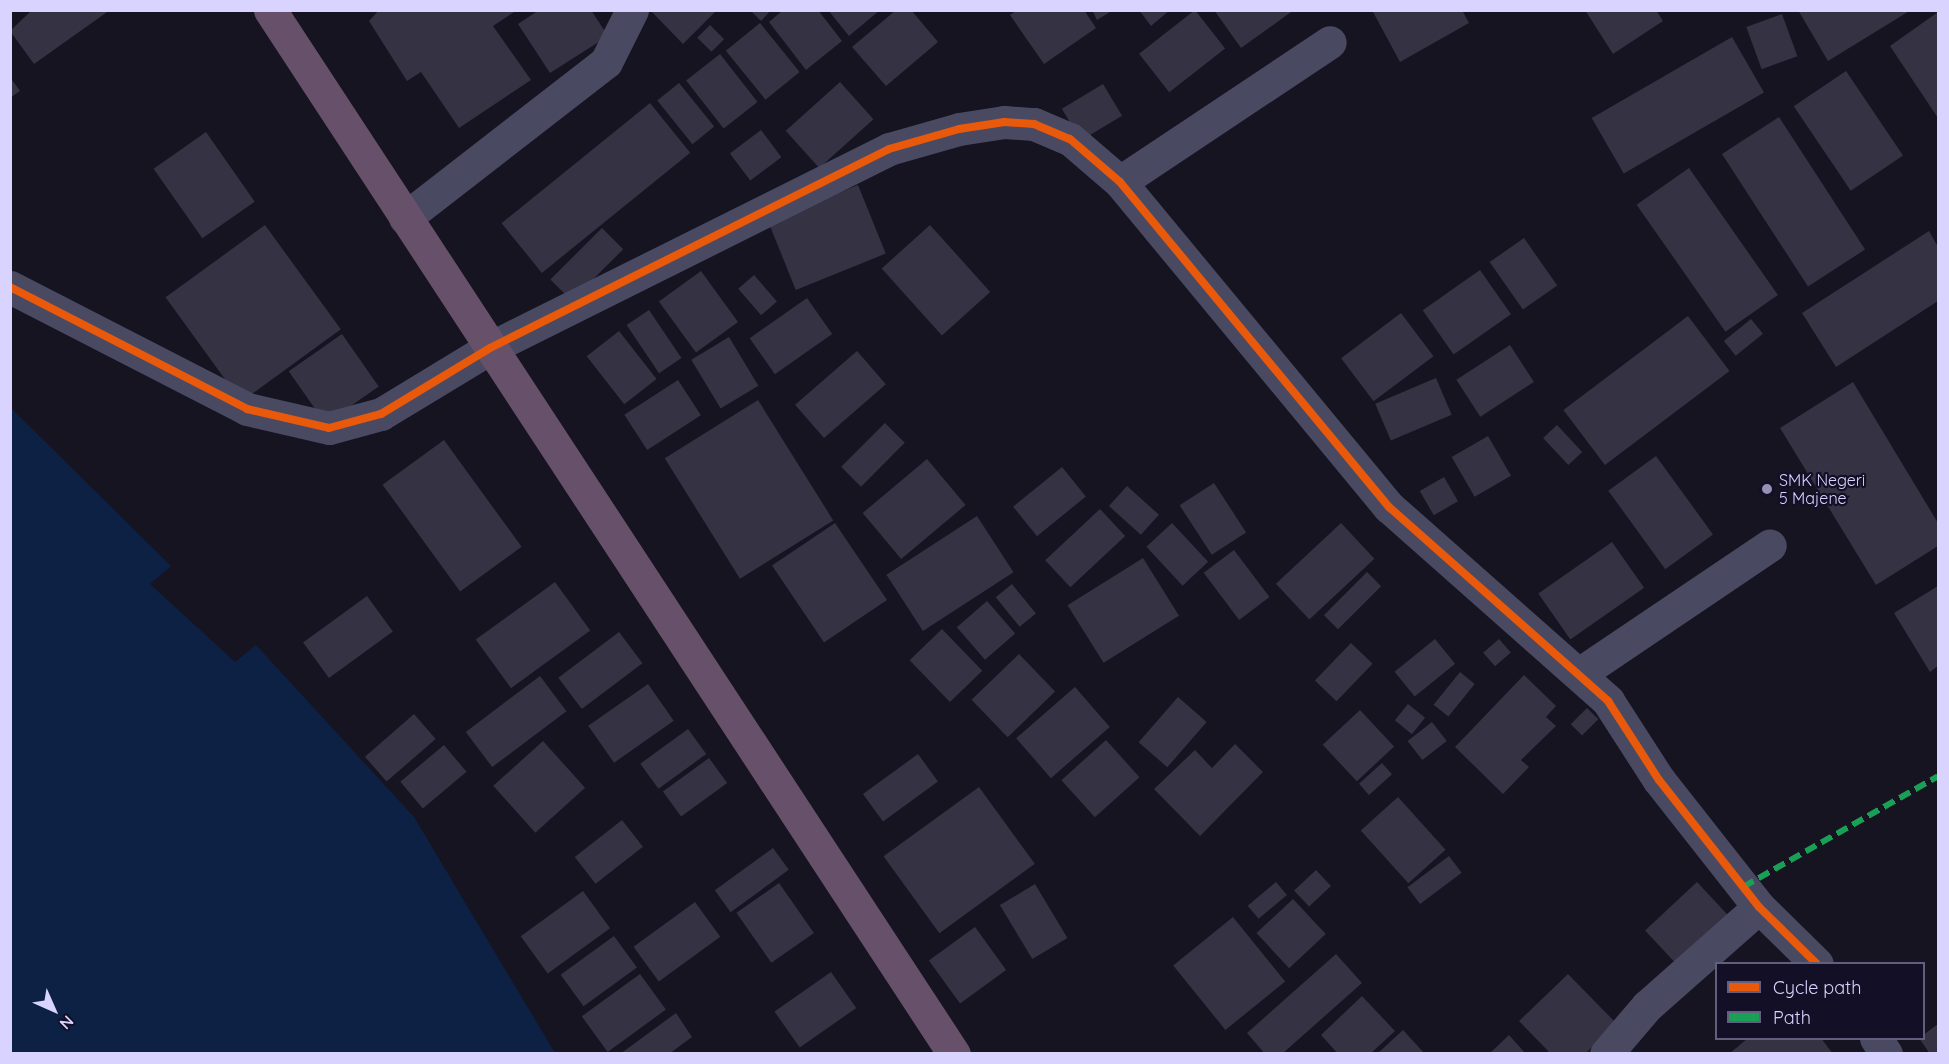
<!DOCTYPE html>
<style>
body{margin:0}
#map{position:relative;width:1949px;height:1064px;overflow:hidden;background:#161421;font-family:Quicksand,sans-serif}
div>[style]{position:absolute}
.water>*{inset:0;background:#0d2144}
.building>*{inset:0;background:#343243;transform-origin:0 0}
.minor>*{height:33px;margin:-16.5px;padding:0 16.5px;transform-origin:16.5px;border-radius:16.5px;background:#4a4962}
.highway>*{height:33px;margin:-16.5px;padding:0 16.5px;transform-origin:16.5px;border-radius:16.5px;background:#67516a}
.quiet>*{height:6px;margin-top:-3px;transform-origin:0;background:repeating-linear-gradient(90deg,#1a9f57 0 12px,transparent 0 18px)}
.cycleway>*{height:8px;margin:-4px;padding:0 4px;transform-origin:4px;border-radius:4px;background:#e8590c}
.dots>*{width:16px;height:16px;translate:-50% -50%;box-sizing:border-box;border:3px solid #130f26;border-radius:50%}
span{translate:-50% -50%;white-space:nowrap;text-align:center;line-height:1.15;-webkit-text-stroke:4.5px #130f26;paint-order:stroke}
.poi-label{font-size:16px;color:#d9d4ff}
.left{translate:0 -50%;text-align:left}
.frame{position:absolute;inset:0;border:12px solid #d9d4ff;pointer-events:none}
.legend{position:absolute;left:1715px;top:962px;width:210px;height:78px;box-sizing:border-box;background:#130f26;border:2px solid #625e7d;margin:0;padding:8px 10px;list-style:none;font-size:18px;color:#d9d4ff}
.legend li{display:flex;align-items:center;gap:12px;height:30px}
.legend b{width:30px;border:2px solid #625e7d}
.north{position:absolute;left:24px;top:980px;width:60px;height:60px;-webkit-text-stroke:4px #130f26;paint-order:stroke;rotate:135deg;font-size:16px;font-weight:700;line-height:24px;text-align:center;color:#d9d4ff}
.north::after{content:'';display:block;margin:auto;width:21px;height:27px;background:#d9d4ff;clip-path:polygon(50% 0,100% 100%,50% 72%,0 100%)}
</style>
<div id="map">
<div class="water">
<i style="clip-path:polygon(10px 407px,171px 566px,150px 584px,235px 662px,256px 645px,414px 817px,555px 1053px,11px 1053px)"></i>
</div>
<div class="building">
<i style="clip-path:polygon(32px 10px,110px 10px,34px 64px,10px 31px)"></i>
<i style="clip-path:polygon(379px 10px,517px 10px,493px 26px,531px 80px,459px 128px,421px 72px,407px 81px,369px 21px)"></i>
<i style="clip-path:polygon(539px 10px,591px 10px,608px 36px,550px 73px,518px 24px)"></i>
<i style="clip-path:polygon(650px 10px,717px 10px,683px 44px)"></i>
<i style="clip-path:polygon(750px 10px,771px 10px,761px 21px)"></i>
<i style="clip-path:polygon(783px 10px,818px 10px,842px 41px,806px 70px,769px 22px)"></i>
<i style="clip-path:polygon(828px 10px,880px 10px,849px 36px)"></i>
<i style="clip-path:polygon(896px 10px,911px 10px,938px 42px,886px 86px,852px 47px)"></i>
<i style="clip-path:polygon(1017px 10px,1084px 10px,1096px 28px,1044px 64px,1010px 15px)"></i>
<i style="clip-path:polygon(1092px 10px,1113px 10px,1097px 20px)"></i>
<i style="clip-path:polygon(1139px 10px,1170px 10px,1151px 26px)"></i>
<i style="left:1195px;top:10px;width:49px;height:71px;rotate:52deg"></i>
<i style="clip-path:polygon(1214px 10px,1294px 10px,1241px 48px)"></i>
<i style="clip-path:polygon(1372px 10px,1462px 10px,1469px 23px,1400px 62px)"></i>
<i style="clip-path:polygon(1585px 10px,1656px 10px,1663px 21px,1613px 54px)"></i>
<i style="clip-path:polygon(1798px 10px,1911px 10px,1828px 61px)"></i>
<i style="clip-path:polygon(1938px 12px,1938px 118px,1890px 46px)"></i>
<i style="left:1782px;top:14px;width:45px;height:38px;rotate:70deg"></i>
<i style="left:760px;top:23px;width:63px;height:44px;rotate:51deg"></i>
<i style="left:710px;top:25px;width:20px;height:18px;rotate:45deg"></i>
<i style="left:1732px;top:37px;width:64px;height:162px;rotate:60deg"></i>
<i style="left:720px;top:54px;width:61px;height:43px;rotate:52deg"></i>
<i style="left:1846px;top:71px;width:102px;height:63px;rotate:56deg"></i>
<i style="clip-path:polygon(10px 77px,20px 91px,10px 98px)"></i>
<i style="left:840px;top:82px;width:50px;height:73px;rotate:48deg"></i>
<i style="left:679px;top:83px;width:56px;height:28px;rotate:51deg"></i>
<i style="left:1103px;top:84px;width:37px;height:48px;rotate:59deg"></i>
<i style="left:650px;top:103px;width:64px;height:191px;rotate:51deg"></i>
<i style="left:1779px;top:117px;width:158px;height:68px;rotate:57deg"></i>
<i style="left:761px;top:130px;width:34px;height:39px;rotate:53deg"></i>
<i style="left:206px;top:132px;width:85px;height:64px;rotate:55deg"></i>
<i style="left:1689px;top:168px;width:155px;height:64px;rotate:55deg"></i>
<i style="left:858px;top:185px;width:74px;height:97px;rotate:68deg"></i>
<i style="left:265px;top:225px;width:129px;height:123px;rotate:54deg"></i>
<i style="left:930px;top:225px;width:90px;height:65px;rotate:48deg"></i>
<i style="left:602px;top:228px;width:30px;height:73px;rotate:45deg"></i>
<i style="clip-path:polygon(1929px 231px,1938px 247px,1938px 301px,1836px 367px,1802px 313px)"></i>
<i style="left:1524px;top:238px;width:58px;height:42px;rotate:55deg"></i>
<i style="left:1480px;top:270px;width:54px;height:70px;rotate:55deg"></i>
<i style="left:701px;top:271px;width:63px;height:52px;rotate:54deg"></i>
<i style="left:754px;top:275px;width:35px;height:21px;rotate:49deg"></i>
<i style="left:807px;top:298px;width:44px;height:70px;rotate:55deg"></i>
<i style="left:649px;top:310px;width:58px;height:27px;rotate:56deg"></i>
<i style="left:1401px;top:313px;width:54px;height:75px;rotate:53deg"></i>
<i style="left:1688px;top:316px;width:69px;height:156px;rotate:53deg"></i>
<i style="left:1751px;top:319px;width:19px;height:35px;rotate:51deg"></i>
<i style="left:619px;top:331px;width:61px;height:41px;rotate:52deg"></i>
<i style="left:342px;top:334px;width:64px;height:65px;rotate:55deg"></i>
<i style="left:729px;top:337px;width:57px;height:44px;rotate:59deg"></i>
<i style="left:1510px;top:345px;width:44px;height:64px;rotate:57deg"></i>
<i style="left:857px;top:351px;width:44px;height:82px;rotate:49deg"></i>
<i style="left:1436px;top:378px;width:40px;height:66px;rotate:67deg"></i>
<i style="left:678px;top:380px;width:42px;height:64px;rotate:57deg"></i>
<i style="clip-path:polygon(1853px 382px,1938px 523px,1938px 546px,1876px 585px,1780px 428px)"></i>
<i style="left:758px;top:400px;width:142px;height:110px;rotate:58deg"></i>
<i style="left:885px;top:423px;width:28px;height:62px;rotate:45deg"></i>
<i style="left:1557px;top:425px;width:37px;height:19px;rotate:47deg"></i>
<i style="left:1488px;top:436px;width:46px;height:42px;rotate:60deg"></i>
<i style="left:444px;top:440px;width:132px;height:76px;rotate:54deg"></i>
<i style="left:1656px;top:456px;width:97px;height:59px;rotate:54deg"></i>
<i style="left:927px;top:459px;width:60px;height:84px;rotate:50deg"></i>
<i style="left:1062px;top:467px;width:38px;height:63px;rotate:51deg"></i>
<i style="left:1444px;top:477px;width:28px;height:28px;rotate:60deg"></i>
<i style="left:1214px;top:483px;width:59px;height:41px;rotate:57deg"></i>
<i style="left:1127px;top:486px;width:43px;height:27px;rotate:42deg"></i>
<i style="left:1100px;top:509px;width:37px;height:75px;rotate:47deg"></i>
<i style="left:977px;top:516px;width:67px;height:108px;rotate:57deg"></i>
<i style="left:835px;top:523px;width:93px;height:76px;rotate:56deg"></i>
<i style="left:1172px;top:523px;width:53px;height:35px;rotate:47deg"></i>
<i style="left:1341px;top:523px;width:49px;height:89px;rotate:47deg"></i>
<i style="left:1612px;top:542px;width:56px;height:90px;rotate:55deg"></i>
<i style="left:1234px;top:550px;width:59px;height:38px;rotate:53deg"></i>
<i style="left:1143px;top:558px;width:68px;height:89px;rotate:58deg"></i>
<i style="left:1367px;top:572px;width:20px;height:61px;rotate:45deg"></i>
<i style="left:555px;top:582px;width:60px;height:98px;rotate:54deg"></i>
<i style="left:1012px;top:584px;width:38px;height:21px;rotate:51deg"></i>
<i style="clip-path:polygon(1938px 586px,1938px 666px,1930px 672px,1894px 613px)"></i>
<i style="left:367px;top:596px;width:44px;height:79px;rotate:54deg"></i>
<i style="left:987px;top:601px;width:43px;height:40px;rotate:49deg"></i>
<i style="left:942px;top:629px;width:58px;height:45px;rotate:46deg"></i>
<i style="left:619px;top:632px;width:39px;height:76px;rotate:53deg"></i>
<i style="left:1435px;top:639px;width:32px;height:52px;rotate:51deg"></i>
<i style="left:1499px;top:639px;width:18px;height:21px;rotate:49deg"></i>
<i style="left:1351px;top:643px;width:30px;height:52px;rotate:44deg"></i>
<i style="left:1019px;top:654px;width:52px;height:66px;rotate:46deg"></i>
<i style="left:1460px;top:672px;width:19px;height:42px;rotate:39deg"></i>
<i style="clip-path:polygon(1524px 675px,1556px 706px,1546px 717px,1556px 726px,1521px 760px,1529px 767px,1503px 794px,1455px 747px)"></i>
<i style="left:540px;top:676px;width:44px;height:93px;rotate:53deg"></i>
<i style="left:648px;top:684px;width:45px;height:73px;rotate:55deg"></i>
<i style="left:1075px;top:687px;width:53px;height:78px;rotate:49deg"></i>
<i style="left:1178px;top:697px;width:38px;height:60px;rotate:41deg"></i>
<i style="left:1408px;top:704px;width:22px;height:21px;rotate:39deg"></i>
<i style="left:1587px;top:708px;width:16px;height:23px;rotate:45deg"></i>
<i style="left:1360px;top:710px;width:50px;height:51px;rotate:47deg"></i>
<i style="left:414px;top:714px;width:33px;height:65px;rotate:49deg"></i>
<i style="left:1432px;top:722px;width:24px;height:31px;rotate:52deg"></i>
<i style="left:688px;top:729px;width:31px;height:59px;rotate:54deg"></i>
<i style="left:1106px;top:740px;width:50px;height:60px;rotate:48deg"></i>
<i style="left:543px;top:741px;width:63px;height:67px;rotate:48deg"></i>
<i style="clip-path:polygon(1235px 744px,1263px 772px,1200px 836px,1154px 789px,1195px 750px,1212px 768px)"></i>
<i style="left:444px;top:745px;width:35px;height:57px;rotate:50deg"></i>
<i style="left:918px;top:754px;width:34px;height:68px;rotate:54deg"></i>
<i style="left:709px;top:758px;width:31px;height:57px;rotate:54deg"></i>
<i style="left:1382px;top:763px;width:15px;height:31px;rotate:48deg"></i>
<i style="left:979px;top:787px;width:95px;height:118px;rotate:54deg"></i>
<i style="left:1398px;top:797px;width:71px;height:50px;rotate:48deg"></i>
<i style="left:622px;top:820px;width:34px;height:60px;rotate:52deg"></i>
<i style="left:773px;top:848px;width:27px;height:72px;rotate:54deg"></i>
<i style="left:1449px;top:856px;width:21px;height:52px;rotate:53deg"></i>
<i style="left:1316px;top:870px;width:22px;height:30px;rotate:47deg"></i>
<i style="left:1276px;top:882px;width:17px;height:37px;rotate:50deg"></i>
<i style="left:1697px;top:882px;width:53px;height:71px;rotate:47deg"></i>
<i style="left:779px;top:883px;width:61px;height:52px;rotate:55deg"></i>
<i style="left:1035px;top:884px;width:63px;height:41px;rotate:59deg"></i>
<i style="left:583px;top:891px;width:46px;height:77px;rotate:54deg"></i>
<i style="left:1293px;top:899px;width:48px;height:50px;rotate:47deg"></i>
<i style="left:695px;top:902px;width:43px;height:76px;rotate:54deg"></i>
<i style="left:1233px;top:917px;width:83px;height:77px;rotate:51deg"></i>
<i style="left:975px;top:927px;width:53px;height:57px;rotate:54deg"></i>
<i style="left:614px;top:936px;width:39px;height:66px;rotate:54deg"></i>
<i style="clip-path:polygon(1336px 954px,1362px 983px,1282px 1054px,1265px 1054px,1247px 1033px)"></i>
<i style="left:831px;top:972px;width:44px;height:69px;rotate:55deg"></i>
<i style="left:640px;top:974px;width:44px;height:72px;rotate:54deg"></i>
<i style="clip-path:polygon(1568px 974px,1616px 1023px,1585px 1054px,1551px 1054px,1519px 1021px)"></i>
<i style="clip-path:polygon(1362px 996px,1395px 1031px,1370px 1054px,1338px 1054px,1321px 1035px)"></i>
<i style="clip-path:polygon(676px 1013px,692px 1037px,669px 1054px,620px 1054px)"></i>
<i style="clip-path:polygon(1938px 1024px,1938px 1054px,1930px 1054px,1919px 1038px)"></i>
<i style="clip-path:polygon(1403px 1030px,1425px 1054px,1377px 1054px)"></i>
<i style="clip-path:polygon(1509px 1035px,1526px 1054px,1489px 1054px)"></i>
<i style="clip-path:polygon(1748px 1038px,1821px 1038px,1833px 1054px,1729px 1054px)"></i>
</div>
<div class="minor">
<i style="left:1120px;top:182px;width:252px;rotate:-33.7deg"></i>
<i style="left:405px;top:218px;width:254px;rotate:-37.8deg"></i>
<i style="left:606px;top:62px;width:58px;rotate:-63.4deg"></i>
<i style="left:10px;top:287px;width:267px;rotate:27.2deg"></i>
<i style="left:247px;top:409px;width:84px;rotate:13deg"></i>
<i style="left:329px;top:428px;width:54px;rotate:-15.1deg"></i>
<i style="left:381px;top:414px;width:127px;rotate:-31.2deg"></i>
<i style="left:490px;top:348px;width:446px;rotate:-26.5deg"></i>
<i style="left:889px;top:149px;width:73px;rotate:-15.9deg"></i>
<i style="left:959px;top:129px;width:46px;rotate:-8.8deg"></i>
<i style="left:1004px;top:122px;width:30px;rotate:4deg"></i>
<i style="left:1034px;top:124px;width:39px;rotate:23deg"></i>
<i style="left:1070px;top:139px;width:66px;rotate:40.7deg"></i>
<i style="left:1120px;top:182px;width:422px;rotate:50.4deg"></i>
<i style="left:1389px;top:507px;width:293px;rotate:41.5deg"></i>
<i style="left:1608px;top:701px;width:94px;rotate:57.2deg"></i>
<i style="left:1659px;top:780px;width:162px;rotate:51.8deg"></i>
<i style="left:1759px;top:907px;width:81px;rotate:44.5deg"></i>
<i style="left:1579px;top:674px;width:230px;rotate:-34deg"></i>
<i style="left:1876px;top:1038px;width:19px;rotate:58deg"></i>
<i style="left:1606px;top:1054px;width:63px;rotate:-49.5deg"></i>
<i style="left:1647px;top:1006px;width:149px;rotate:-41.5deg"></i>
</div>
<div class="highway">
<i style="left:270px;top:10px;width:1248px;rotate:56.77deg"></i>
</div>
<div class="quiet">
<i style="left:1743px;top:887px;width:224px;rotate:-29.6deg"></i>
</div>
<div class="cycleway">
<i style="left:10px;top:287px;width:267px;rotate:27.2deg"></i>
<i style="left:247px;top:409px;width:84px;rotate:13deg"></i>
<i style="left:329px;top:428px;width:54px;rotate:-15.1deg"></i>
<i style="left:381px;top:414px;width:127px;rotate:-31.2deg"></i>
<i style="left:490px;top:348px;width:446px;rotate:-26.5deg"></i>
<i style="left:889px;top:149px;width:73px;rotate:-15.9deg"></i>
<i style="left:959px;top:129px;width:46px;rotate:-8.8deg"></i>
<i style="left:1004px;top:122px;width:30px;rotate:4deg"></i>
<i style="left:1034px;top:124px;width:39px;rotate:23deg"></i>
<i style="left:1070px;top:139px;width:66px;rotate:40.7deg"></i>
<i style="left:1120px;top:182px;width:422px;rotate:50.4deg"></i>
<i style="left:1389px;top:507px;width:293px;rotate:41.5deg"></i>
<i style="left:1608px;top:701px;width:94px;rotate:57.2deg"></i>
<i style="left:1659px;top:780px;width:162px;rotate:51.8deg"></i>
<i style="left:1759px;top:907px;width:81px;rotate:44.5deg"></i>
</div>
<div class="dots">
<i style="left:1767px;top:489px;background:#9591b1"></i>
</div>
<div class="poi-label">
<span class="left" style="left:1779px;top:489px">SMK Negeri<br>5 Majene</span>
</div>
<div class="frame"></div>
<ul class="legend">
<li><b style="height:8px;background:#e8590c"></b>Cycle path</li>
<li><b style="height:8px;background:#1a9f57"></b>Path</li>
</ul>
<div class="north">N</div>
</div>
